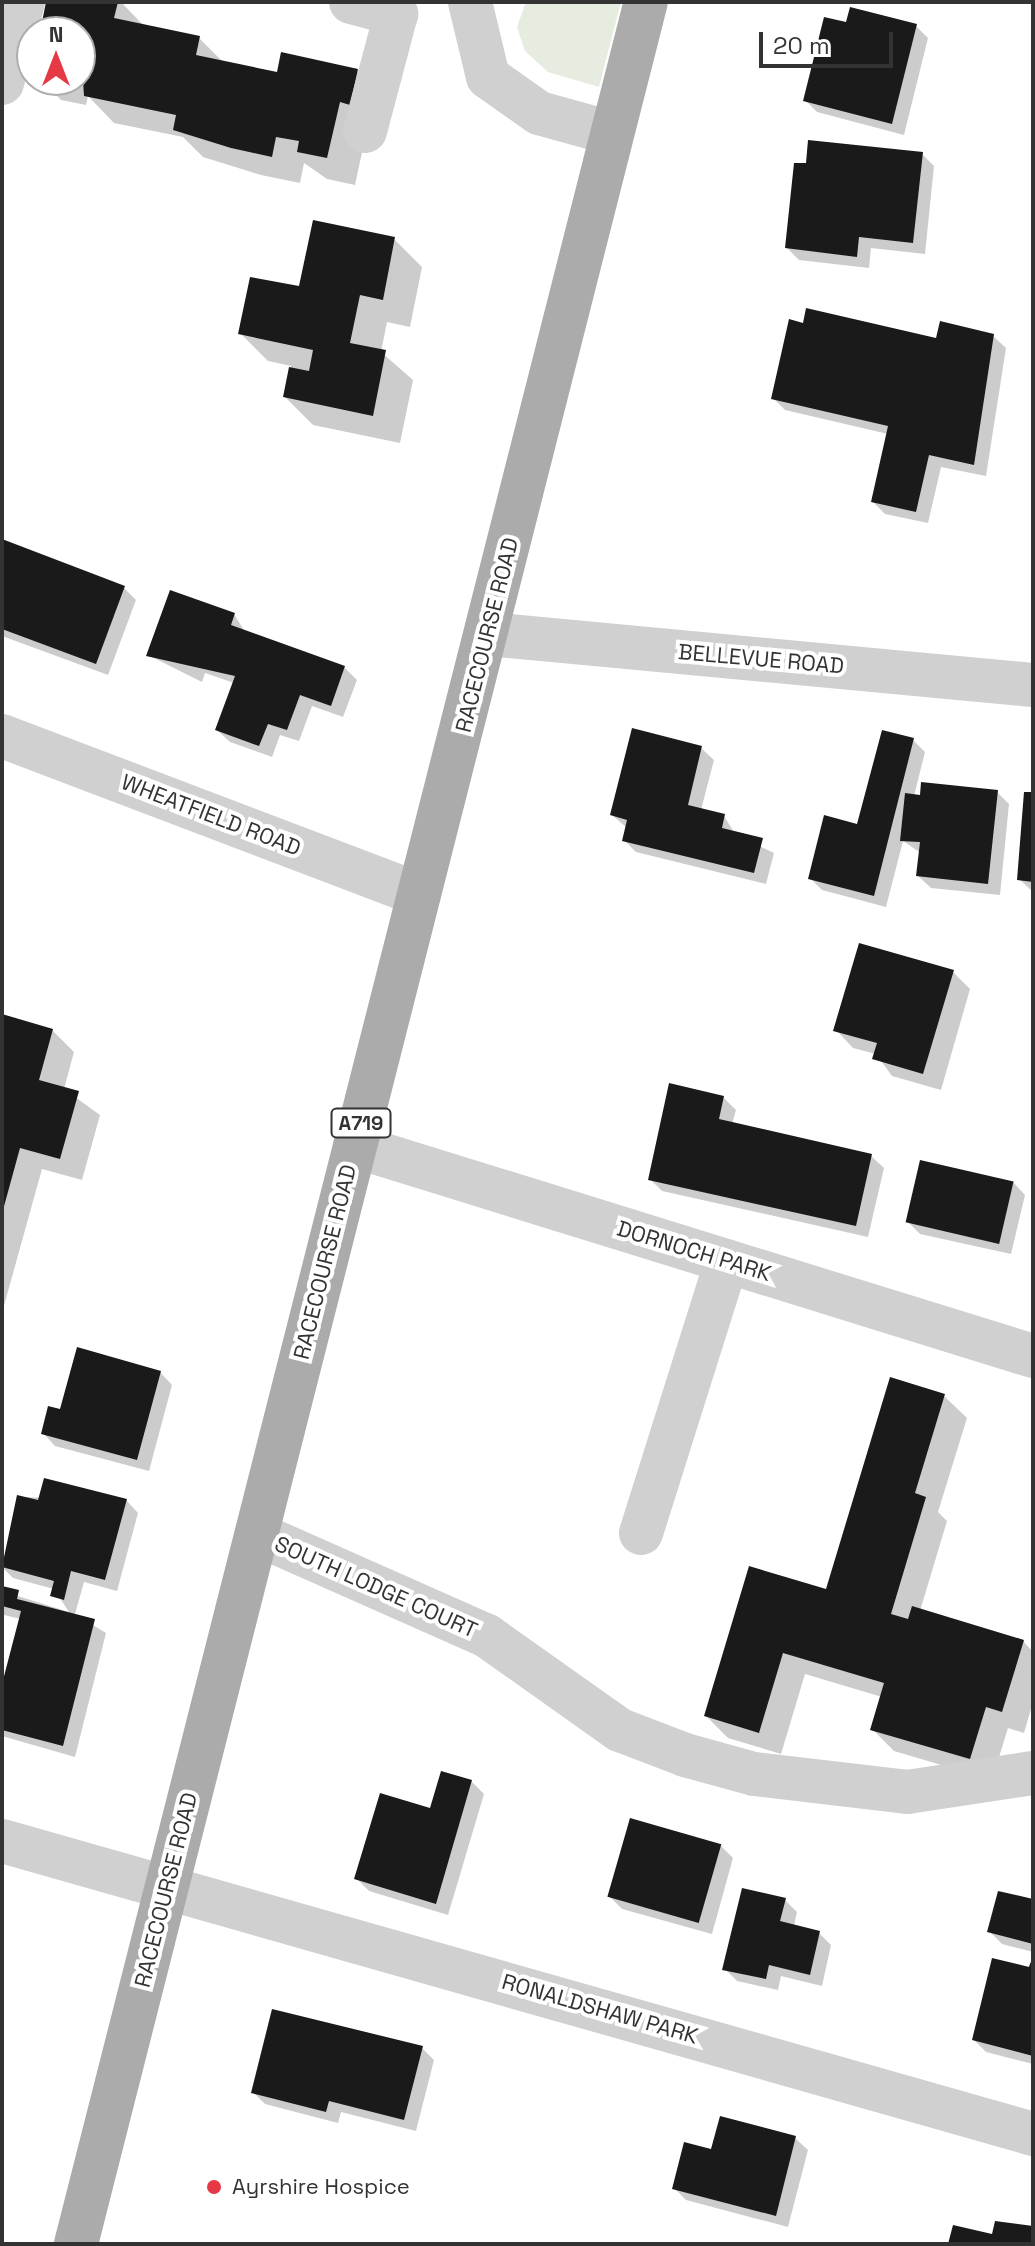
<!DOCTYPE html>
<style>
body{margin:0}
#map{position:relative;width:1035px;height:2246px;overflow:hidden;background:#fff;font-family:"Space Grotesk",sans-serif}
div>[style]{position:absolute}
.green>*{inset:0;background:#e6ecdf}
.shadow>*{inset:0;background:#0003}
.building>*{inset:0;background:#1a1a1a;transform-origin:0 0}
.minor>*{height:44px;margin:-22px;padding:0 22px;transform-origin:22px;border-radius:22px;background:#d0d0d0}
.major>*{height:44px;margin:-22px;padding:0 22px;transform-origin:22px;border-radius:22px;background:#ababab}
.dots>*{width:22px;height:22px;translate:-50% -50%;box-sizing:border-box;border:4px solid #fff;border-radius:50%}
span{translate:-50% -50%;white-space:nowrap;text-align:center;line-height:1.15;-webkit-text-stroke:8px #fff;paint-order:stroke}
.shield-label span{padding:2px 6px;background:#fff;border:2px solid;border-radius:6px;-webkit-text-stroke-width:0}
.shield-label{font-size:20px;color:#333;font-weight:700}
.street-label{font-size:22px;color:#333}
.poi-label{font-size:22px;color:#333}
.left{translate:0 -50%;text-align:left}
.frame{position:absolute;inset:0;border:4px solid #333;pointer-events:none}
.north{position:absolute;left:16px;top:16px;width:80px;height:80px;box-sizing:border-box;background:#fff;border:2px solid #adadad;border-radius:50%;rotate:0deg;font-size:22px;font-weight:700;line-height:32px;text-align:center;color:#333}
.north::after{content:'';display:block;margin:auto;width:28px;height:36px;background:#e63946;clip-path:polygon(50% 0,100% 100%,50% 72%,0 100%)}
.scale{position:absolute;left:759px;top:32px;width:134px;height:36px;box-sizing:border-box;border:4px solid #333;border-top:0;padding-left:10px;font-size:24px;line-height:28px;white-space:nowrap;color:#333;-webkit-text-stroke:6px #fff;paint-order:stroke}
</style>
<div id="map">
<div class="green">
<i style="clip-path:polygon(526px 2px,621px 2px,599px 87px,548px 72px,525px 51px,517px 27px)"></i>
</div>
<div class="shadow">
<i style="clip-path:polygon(48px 2px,121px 2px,145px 27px,199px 38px,224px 63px,278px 74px,357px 71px,385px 98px,367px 129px,355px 185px,327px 179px,304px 163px,300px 183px,261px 175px,203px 157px,183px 137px,114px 123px,88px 96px,86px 105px,61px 100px,42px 80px,80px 80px,80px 32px,42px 32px)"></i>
<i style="clip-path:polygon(916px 26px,928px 38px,904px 135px,817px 112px,805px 100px)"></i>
<i style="clip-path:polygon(922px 154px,934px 166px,925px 254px,871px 248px,869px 268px,799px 260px,787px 248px)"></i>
<i style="clip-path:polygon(394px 239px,422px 267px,410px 327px,387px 322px,381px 352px,413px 380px,400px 443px,313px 425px,285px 397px,291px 366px,268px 361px,240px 333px,300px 289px)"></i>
<i style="clip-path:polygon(993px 336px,1006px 348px,986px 476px,941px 467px,928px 523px,885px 514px,873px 502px,888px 434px,785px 410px,773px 398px)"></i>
<i style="clip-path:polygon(2px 542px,124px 588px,136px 600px,108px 675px,2px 636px)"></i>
<i style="clip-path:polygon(234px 614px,245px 632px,344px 667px,357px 680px,343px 717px,312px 706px,299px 741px,280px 735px,272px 757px,230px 742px,217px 730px,234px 683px,205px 673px,202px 682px,148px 655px)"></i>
<i style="clip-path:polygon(913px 740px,925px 752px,914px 796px,997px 792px,1009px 804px,1000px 895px,931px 888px,918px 876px,921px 853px,903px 841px,886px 907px,822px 890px,810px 878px,859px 826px)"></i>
<i style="clip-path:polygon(701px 748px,714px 760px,701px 810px,724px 816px,735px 834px,774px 853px,766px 884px,636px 852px,624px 840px,627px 828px,612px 815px)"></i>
<i style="clip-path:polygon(1033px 794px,1033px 892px,1019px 879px)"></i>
<i style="clip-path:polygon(952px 971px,970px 989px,941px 1090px,892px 1076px,876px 1054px,853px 1048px,836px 1030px)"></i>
<i style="clip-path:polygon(2px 1016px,52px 1030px,74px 1052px,64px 1089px,100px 1115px,82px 1180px,42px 1169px,2px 1313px)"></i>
<i style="clip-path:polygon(723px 1097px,736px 1110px,732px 1124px,871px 1156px,884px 1168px,868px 1237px,662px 1191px,650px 1179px)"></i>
<i style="clip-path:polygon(1013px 1182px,1025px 1195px,1011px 1254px,920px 1234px,908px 1222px)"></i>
<i style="clip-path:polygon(160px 1372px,172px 1385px,149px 1471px,55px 1446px,43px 1433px,61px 1412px)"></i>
<i style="clip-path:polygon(891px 1380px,944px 1396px,967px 1418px,938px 1512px,947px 1521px,920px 1611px,1023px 1641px,1033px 1652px,1033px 1702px,1024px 1733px,1008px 1728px,992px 1780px,894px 1751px,872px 1729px,882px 1697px,805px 1674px,781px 1754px,728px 1738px,706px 1716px,827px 1591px)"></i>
<i style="clip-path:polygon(18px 1497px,126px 1500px,138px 1513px,117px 1591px,84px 1582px,75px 1614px,106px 1633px,75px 1757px,2px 1736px,2px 1692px,21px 1619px,4px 1615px,2px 1624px,2px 1591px,69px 1612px,54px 1589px,13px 1578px,2px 1567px)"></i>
<i style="clip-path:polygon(471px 1781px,484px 1794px,448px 1915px,369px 1891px,357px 1879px)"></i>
<i style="clip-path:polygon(720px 1845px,733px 1858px,712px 1934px,622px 1909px,610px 1897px)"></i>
<i style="clip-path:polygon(785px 1900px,797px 1912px,794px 1926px,819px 1933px,831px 1945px,822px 1986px,781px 1976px,778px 1990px,737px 1981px,725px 1969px)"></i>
<i style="clip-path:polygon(1033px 1901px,1033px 1952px,1002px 1944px,990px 1932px)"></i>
<i style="clip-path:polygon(1033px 1960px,1033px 2064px,986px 2052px,974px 2040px)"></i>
<i style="clip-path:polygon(422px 2048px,434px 2060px,416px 2131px,341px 2112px,338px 2123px,265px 2104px,253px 2092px)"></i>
<i style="clip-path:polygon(795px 2138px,808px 2150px,788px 2227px,686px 2200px,674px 2188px)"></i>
</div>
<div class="building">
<i style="clip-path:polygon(46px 2px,118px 2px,114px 18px,200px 36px,196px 55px,277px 72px,281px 52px,358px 69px,350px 105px,340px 102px,327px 158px,297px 152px,299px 141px,276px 137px,272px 157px,231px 148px,173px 130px,176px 115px,84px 96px,80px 32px,40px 32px)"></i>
<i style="clip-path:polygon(850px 7px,917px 24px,892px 124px,803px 101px,824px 17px,846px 22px)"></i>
<i style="clip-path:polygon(808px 140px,923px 152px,913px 243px,859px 237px,857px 257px,785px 248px,794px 163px,806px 163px)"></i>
<i style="clip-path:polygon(313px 220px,395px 237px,383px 300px,360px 295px,350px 343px,386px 350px,373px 416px,283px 397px,289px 367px,309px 371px,313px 350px,238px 334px,250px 277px,299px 286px)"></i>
<i style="clip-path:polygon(806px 308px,936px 338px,940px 321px,994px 334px,974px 465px,929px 455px,916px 512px,871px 502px,888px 426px,771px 399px,789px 319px,803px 323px)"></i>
<i style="clip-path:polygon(2px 539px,125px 586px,96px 664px,2px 629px)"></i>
<i style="clip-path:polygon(170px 590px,235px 613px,231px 625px,345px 666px,331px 706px,300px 695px,287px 730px,268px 724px,259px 746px,215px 730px,235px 676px,146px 656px)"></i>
<i style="clip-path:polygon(632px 728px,702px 746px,688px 805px,725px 814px,722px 828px,763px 838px,754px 873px,622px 841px,627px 820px,610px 815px)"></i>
<i style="clip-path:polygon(882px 730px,914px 738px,874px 896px,808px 879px,824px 815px,857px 824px)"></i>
<i style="clip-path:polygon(921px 782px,998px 790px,988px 884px,916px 876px,920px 842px,900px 841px,905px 793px,920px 795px)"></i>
<i style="clip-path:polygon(1024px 792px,1033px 792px,1033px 882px,1017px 880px)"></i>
<i style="clip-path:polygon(859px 943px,954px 970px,923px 1074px,872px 1059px,877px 1043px,833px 1031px)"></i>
<i style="clip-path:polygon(2px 1014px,53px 1029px,39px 1080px,79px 1091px,60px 1159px,20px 1148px,3px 1210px)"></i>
<i style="clip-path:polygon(669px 1083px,724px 1096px,719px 1119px,872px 1154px,856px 1226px,648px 1180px)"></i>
<i style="left:920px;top:1160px;width:96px;height:64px;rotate:13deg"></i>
<i style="clip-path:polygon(77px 1347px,161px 1371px,137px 1460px,41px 1434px,48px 1406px,60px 1409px)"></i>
<i style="clip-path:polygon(890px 1377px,945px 1394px,915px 1493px,926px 1497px,891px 1614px,908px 1619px,912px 1606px,1024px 1640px,1002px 1712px,986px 1707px,970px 1759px,870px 1730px,884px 1683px,783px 1653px,759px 1733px,704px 1716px,749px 1566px,826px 1589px)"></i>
<i style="clip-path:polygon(44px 1478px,127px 1499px,105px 1580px,71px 1571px,64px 1600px,50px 1596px,54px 1581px,2px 1567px,17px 1495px,38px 1500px)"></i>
<i style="clip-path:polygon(2px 1586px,19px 1590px,17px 1599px,95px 1619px,63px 1746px,2px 1730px,2px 1684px,21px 1611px,2px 1606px)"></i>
<i style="clip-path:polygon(441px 1771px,472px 1780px,436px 1904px,354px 1879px,380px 1793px,430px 1808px)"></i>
<i style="left:630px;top:1818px;width:95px;height:82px;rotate:16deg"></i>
<i style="clip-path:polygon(742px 1888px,786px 1898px,780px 1921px,820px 1931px,810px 1975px,769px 1965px,766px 1979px,722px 1970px)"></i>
<i style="clip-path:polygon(998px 1891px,1033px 1899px,1033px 1944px,987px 1932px)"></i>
<i style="clip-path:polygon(1033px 1956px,1033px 2056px,972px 2040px,992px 1958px,1029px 1967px)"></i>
<i style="clip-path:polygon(272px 2009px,423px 2046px,404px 2120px,329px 2101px,326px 2112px,251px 2093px)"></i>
<i style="clip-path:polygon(720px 2116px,796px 2136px,776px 2216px,672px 2189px,684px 2142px,711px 2149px)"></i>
<i style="clip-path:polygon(995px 2221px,1033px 2226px,1033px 2244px,948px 2244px,953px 2225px,992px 2234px)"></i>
</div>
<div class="minor">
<i style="left:351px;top:2px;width:47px;rotate:14.9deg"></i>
<i style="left:396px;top:14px;width:121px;rotate:104.8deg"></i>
<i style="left:470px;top:2px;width:77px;rotate:76.5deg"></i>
<i style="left:488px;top:77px;width:62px;rotate:35.2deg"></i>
<i style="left:539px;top:113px;width:75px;rotate:15.5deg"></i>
<i style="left:2px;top:83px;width:84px;rotate:-75.5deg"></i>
<i style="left:488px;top:634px;width:547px;rotate:5.35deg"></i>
<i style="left:2px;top:736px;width:446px;rotate:20.8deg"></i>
<i style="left:355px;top:1146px;width:710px;rotate:17.21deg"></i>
<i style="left:641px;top:1533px;width:285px;rotate:-72.5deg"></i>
<i style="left:257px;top:1534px;width:252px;rotate:23.9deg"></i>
<i style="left:487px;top:1636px;width:163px;rotate:35.3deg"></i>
<i style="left:620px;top:1730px;width:70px;rotate:21deg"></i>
<i style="left:685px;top:1755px;width:72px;rotate:15.4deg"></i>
<i style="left:754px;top:1774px;width:154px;rotate:6.7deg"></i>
<i style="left:907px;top:1792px;width:127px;rotate:-8.6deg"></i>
<i style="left:2px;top:1841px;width:1072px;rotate:15.86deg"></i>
</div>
<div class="major">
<i style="left:76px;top:2244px;width:2313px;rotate:-75.74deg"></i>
</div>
<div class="dots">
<i style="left:214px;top:2187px;background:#e63946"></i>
</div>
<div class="shield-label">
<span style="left:361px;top:1123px">A719</span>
</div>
<div class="street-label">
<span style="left:487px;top:635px;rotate:-76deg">RACECOURSE ROAD</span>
<span style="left:761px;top:659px;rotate:5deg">BELLEVUE ROAD</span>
<span style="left:211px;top:815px;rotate:21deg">WHEATFIELD ROAD</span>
<span style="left:694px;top:1251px;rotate:17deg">DORNOCH PARK</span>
<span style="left:325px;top:1262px;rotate:-76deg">RACECOURSE ROAD</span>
<span style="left:376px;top:1587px;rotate:24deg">SOUTH LODGE COURT</span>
<span style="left:166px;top:1890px;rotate:-76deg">RACECOURSE ROAD</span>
<span style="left:600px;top:2009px;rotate:16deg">RONALDSHAW PARK</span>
</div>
<div class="poi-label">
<span class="left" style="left:232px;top:2187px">Ayrshire Hospice</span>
</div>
<div class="frame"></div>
<div class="north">N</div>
<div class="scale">20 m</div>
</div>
